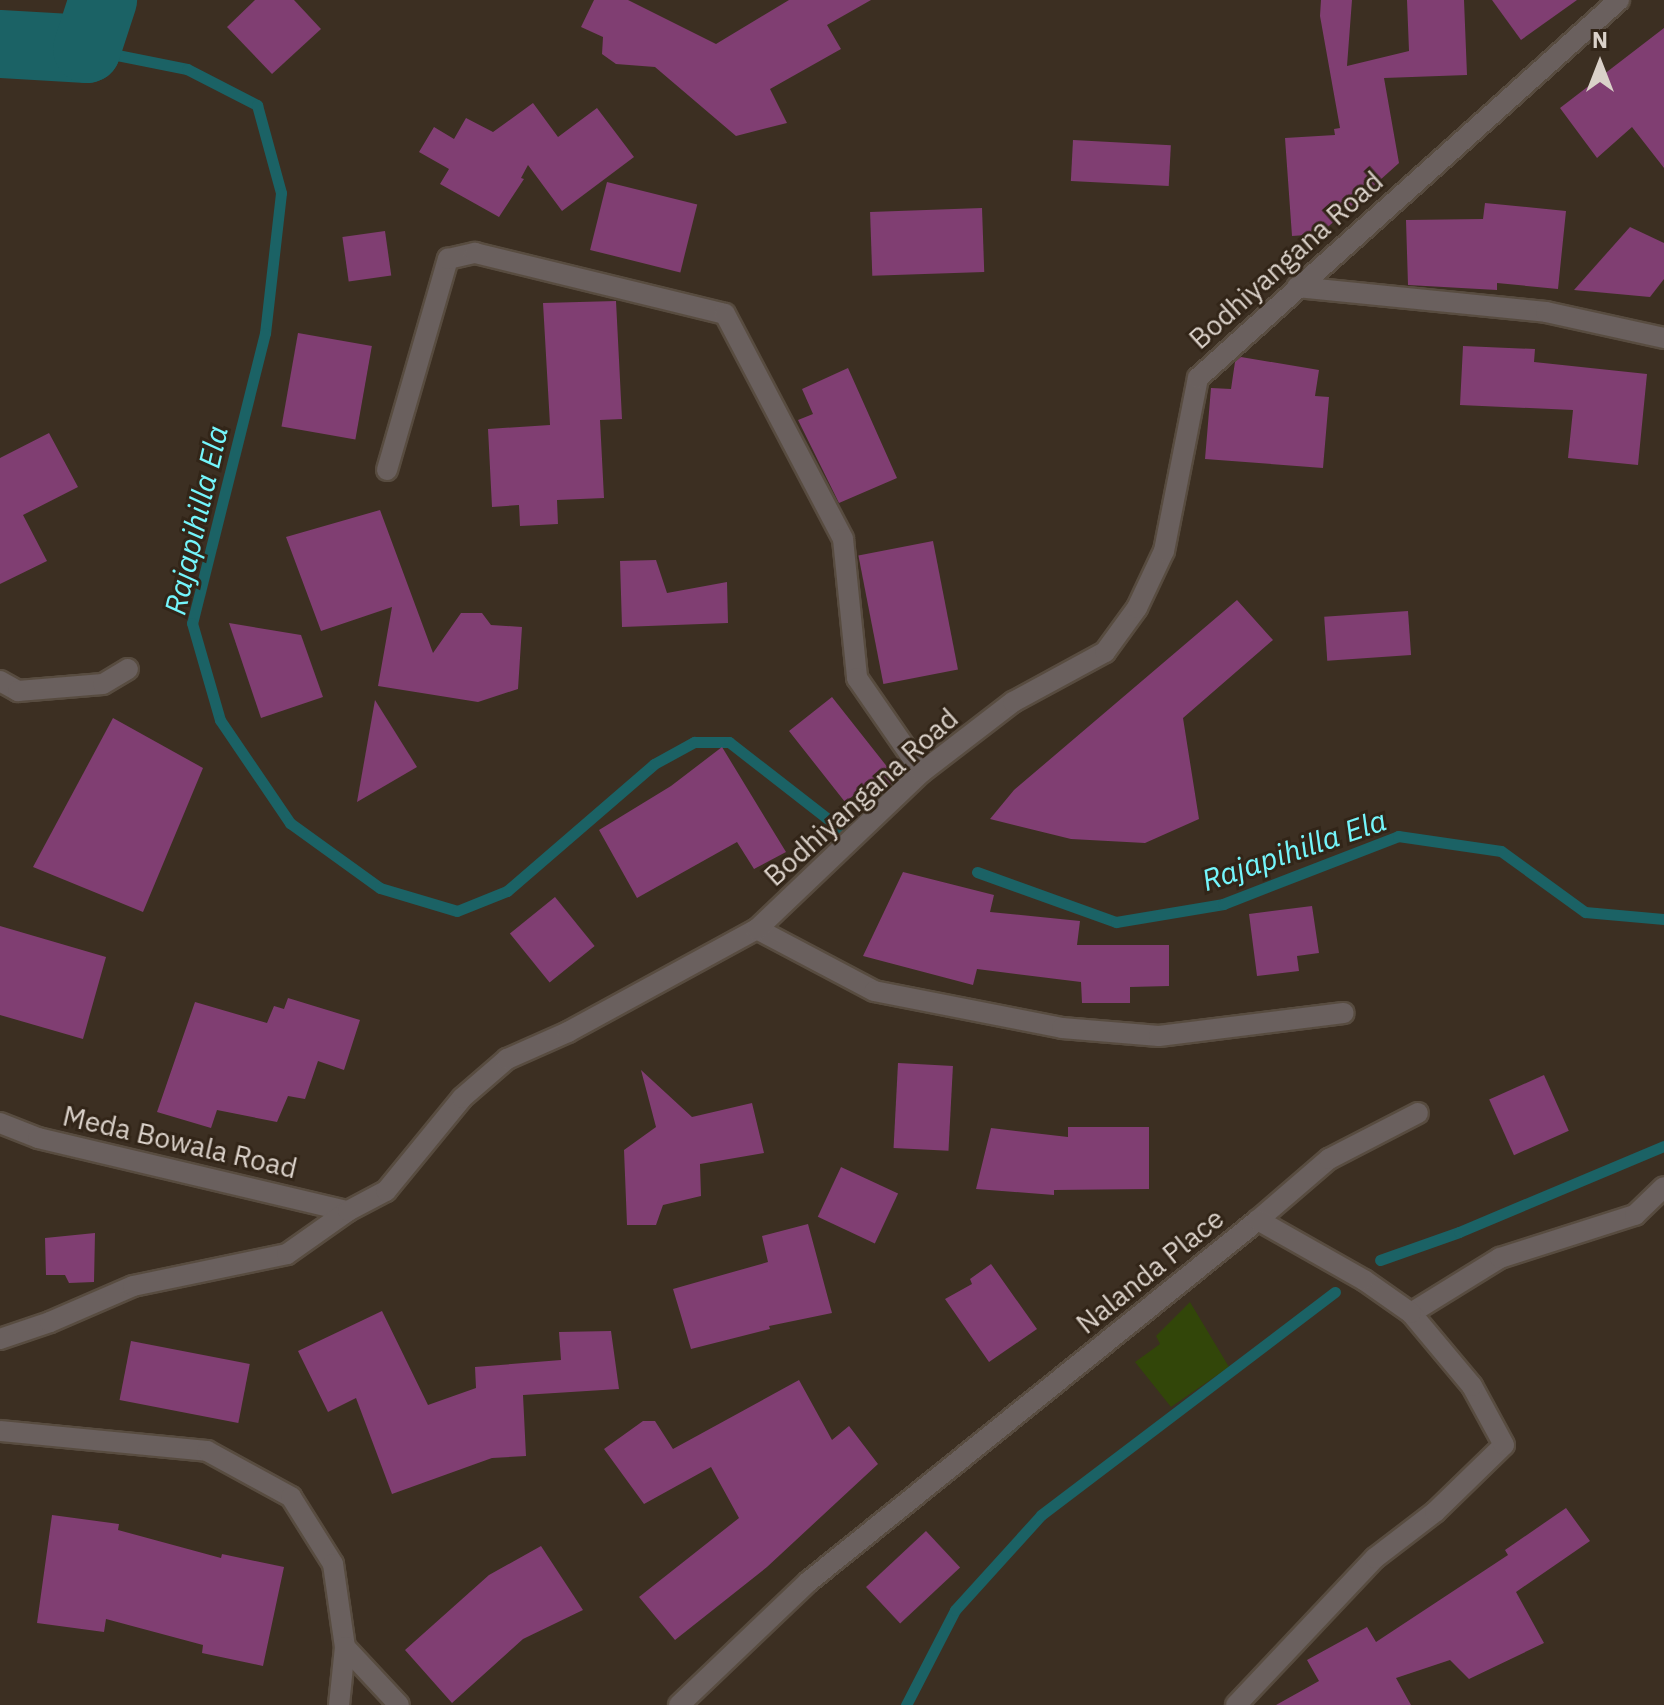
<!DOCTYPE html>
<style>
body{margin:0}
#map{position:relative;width:1664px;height:1705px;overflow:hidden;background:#3c2f22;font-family:"IBM Plex Sans",sans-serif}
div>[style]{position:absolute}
.green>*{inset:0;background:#324609}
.stream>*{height:11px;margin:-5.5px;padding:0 5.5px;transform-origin:5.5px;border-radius:5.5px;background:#1b6265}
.river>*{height:68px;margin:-34px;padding:0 34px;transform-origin:34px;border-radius:34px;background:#1b6265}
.building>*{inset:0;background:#803e72;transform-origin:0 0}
.roads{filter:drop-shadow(2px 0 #584c40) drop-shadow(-2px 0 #584c40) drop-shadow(0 2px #584c40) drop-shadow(0 -2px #584c40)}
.minor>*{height:20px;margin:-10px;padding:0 10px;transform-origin:10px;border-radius:10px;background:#6a605e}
span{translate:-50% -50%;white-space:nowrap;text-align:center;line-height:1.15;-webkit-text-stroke:6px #322518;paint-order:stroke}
.street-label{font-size:28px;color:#dad1c9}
.water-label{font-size:30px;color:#74f6fc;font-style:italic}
.north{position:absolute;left:1560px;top:24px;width:80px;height:80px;-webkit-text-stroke:6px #322518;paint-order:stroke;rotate:0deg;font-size:22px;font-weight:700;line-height:32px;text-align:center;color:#dad1c9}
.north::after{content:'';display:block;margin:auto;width:28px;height:36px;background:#dad1c9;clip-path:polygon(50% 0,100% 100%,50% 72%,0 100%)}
</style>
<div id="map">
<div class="green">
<i style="clip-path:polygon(1190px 1302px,1229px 1367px,1171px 1407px,1135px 1362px,1160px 1344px,1156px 1336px)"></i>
</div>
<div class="stream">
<i style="left:87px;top:49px;width:102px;rotate:11.3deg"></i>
<i style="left:187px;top:69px;width:79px;rotate:27.2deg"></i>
<i style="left:257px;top:105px;width:91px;rotate:74.7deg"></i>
<i style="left:281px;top:193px;width:141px;rotate:96.5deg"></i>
<i style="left:265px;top:333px;width:299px;rotate:104.1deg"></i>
<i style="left:192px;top:623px;width:101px;rotate:73.9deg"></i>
<i style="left:220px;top:720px;width:125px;rotate:55.8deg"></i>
<i style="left:290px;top:823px;width:111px;rotate:35.8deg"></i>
<i style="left:380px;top:888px;width:80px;rotate:16.6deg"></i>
<i style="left:457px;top:911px;width:54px;rotate:-21.8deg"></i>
<i style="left:507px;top:891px;width:194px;rotate:-40.8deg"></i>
<i style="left:654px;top:764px;width:46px;rotate:-28.8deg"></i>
<i style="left:694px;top:742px;width:35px"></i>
<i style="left:729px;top:742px;width:148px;rotate:37.9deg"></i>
<i style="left:977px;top:872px;width:148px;rotate:19.8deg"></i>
<i style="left:1116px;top:922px;width:109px;rotate:-9.5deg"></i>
<i style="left:1223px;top:904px;width:188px;rotate:-21.2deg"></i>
<i style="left:1398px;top:836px;width:104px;rotate:8.3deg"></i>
<i style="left:1501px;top:851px;width:104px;rotate:36deg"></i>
<i style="left:1585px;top:912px;width:79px;rotate:5.1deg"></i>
<i style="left:1380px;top:1260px;width:84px;rotate:-19.5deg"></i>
<i style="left:1459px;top:1232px;width:222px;rotate:-22.8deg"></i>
<i style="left:906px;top:1705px;width:107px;rotate:-62.7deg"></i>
<i style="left:955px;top:1610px;width:128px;rotate:-47.8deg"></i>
<i style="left:1041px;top:1515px;width:369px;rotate:-37.2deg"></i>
</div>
<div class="river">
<i style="left:0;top:44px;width:87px;rotate:3.3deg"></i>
<i style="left:87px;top:49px;width:52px;rotate:-71.9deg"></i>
</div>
<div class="building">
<i style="clip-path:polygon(255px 0,294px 0,321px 29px,272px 74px,227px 27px)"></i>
<i style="clip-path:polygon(594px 0,628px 0,716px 44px,789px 0,871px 0,827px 25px,841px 49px,770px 89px,787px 123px,736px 136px,655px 67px,616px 64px,602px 54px,603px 37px,581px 27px)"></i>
<i style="clip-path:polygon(1321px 0,1352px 0,1347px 66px,1409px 51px,1407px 0,1464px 0,1467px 75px,1384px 78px,1399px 163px,1320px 234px,1292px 236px,1285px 138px,1335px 135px,1334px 129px,1340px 128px,1320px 16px)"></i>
<i style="clip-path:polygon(1492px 0,1577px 0,1521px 40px)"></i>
<i style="clip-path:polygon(1664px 28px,1664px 168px,1632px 127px,1597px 158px,1560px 108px)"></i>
<i style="clip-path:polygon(533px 103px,558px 137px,597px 108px,634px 157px,562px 211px,528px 165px,521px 178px,524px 179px,499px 217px,440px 184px,449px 169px,419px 152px,434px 127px,454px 139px,466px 118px,493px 132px)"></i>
<i style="left:1073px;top:140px;width:98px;height:41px;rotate:3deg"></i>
<i style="left:607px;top:182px;width:93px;height:70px;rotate:14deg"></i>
<i style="clip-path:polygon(1485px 203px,1566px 211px,1558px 289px,1497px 283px,1497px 290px,1408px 285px,1406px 220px,1483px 219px)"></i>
<i style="left:982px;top:208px;width:64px;height:112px;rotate:88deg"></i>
<i style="clip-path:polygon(1630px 227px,1664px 243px,1664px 279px,1650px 297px,1574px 290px)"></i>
<i style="left:385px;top:231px;width:45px;height:43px;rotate:82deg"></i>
<i style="clip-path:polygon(616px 301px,622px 419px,600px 420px,604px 498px,557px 500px,558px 524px,520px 526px,519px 505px,492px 507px,488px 429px,550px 425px,543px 303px)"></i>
<i style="left:298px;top:333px;width:75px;height:95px;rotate:10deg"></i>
<i style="clip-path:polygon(1463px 346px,1535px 349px,1534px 362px,1647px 374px,1638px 465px,1568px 458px,1573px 410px,1460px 405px)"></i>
<i style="clip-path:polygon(1241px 357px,1319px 370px,1315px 396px,1329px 397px,1323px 468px,1205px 459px,1211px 388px,1231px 389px,1235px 362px)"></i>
<i style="clip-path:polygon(848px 368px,897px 478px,839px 503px,798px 420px,813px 414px,802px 389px)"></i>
<i style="clip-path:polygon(49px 433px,78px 487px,23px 515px,47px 561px,0 584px,0 458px)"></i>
<i style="clip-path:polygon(380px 510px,433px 653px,461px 613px,482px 613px,491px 625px,522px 627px,518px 689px,478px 702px,378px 686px,392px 607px,321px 631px,286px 537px)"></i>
<i style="left:933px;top:541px;width:131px;height:76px;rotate:79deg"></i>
<i style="clip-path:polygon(656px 560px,667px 593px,727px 582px,728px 623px,622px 627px,620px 561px)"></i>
<i style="clip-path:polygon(1237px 600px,1273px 640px,1183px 718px,1199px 819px,1145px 843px,1071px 839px,990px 819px,1014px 790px)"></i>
<i style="left:1408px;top:611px;width:44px;height:84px;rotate:86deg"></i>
<i style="clip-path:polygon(229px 623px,301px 635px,323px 697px,261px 718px)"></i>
<i style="clip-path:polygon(832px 697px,896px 778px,872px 802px,862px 789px,845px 802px,789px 731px)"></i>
<i style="clip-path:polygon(375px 700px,417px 767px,357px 802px)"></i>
<i style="clip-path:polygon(113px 718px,203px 768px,143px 912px,33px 867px)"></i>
<i style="clip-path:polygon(722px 747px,786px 852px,754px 869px,737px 842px,637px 898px,599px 830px,671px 786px)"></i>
<i style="clip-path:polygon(903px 872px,994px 895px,990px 912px,1080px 921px,1077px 945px,1169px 945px,1169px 986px,1130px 987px,1130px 1003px,1082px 1003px,1081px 982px,977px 969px,973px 985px,863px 956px)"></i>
<i style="left:555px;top:897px;width:63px;height:58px;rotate:51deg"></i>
<i style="clip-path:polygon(1312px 906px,1319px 953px,1297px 956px,1299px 971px,1257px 976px,1249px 914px)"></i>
<i style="clip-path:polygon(0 926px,106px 957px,83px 1039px,0 1015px)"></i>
<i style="clip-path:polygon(288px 998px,360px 1020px,344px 1070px,318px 1061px,305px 1099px,288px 1096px,277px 1122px,217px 1110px,211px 1128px,157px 1112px,195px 1002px,267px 1023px,274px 1006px,284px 1009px)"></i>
<i style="left:898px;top:1063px;width:55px;height:85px;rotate:3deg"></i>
<i style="clip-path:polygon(641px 1070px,692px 1117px,752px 1103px,764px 1153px,700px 1164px,701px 1196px,663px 1205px,656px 1225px,627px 1225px,624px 1150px,656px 1127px)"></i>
<i style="left:1544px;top:1075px;width:61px;height:60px;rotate:66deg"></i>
<i style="clip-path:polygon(1068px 1127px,1149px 1127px,1149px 1189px,1054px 1190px,1054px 1195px,976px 1189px,991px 1128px,1068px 1137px)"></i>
<i style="left:841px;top:1167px;width:63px;height:55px;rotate:25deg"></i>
<i style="clip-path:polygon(808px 1224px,832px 1313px,769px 1326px,770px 1329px,691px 1349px,673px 1289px,768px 1262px,762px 1236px)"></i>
<i style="clip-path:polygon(95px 1233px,94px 1282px,69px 1283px,65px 1275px,46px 1275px,45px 1238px)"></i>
<i style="clip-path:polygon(991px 1264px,1037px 1329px,989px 1362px,945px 1299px,972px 1284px,970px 1279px)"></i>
<i style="clip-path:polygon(382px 1311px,428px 1405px,476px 1388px,475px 1367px,561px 1360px,559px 1332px,611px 1331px,619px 1389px,523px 1395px,526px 1456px,492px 1458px,392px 1494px,356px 1398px,328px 1412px,298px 1351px)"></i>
<i style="left:131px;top:1341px;width:121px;height:60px;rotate:11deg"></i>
<i style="clip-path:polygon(799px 1380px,832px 1440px,849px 1426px,878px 1464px,767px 1567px,675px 1640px,639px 1597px,739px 1518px,711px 1467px,644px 1504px,604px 1449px,643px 1421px,655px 1421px,673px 1449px)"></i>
<i style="clip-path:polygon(1566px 1508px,1590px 1541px,1516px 1592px,1544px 1643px,1469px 1679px,1450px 1660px,1396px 1678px,1411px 1705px,1276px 1705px,1319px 1681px,1307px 1660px,1367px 1627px,1376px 1642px,1508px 1555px,1505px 1550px)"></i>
<i style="clip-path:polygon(52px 1515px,119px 1524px,118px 1530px,221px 1558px,222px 1554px,284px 1567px,263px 1666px,202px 1653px,203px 1645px,106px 1619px,104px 1632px,37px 1623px)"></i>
<i style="left:926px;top:1531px;width:50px;height:82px;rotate:47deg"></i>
<i style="clip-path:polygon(541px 1546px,583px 1610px,523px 1639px,452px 1703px,405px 1650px,489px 1575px)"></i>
</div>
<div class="roads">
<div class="minor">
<i style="left:1297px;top:287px;width:250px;rotate:5.7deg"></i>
<i style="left:1546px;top:312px;width:121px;rotate:12.4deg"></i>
<i style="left:387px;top:470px;width:220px;rotate:-73.9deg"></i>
<i style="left:448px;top:259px;width:28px;rotate:-13deg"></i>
<i style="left:475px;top:253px;width:257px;rotate:13.7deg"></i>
<i style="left:725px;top:314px;width:254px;rotate:62.3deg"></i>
<i style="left:843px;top:539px;width:140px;rotate:84.2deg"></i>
<i style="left:857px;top:678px;width:114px;rotate:55.3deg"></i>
<i style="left:0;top:681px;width:21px;rotate:29deg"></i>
<i style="left:18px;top:691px;width:85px;rotate:-4.7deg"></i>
<i style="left:103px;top:684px;width:29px;rotate:-31deg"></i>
<i style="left:757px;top:929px;width:132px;rotate:27.9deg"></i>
<i style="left:874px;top:991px;width:192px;rotate:11.1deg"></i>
<i style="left:1062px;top:1028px;width:97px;rotate:4.7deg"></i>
<i style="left:1159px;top:1036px;width:186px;rotate:-7.1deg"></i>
<i style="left:0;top:1123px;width:41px;rotate:21.5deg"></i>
<i style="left:38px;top:1138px;width:318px;rotate:13.3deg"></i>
<i style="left:1411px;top:1313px;width:105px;rotate:-31.7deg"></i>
<i style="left:1500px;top:1258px;width:142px;rotate:-17.7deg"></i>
<i style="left:1635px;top:1215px;width:40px;rotate:-44deg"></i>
<i style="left:0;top:1339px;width:53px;rotate:-18.8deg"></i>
<i style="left:50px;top:1322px;width:90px;rotate:-23.4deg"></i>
<i style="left:133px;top:1286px;width:157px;rotate:-11.7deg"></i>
<i style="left:287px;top:1254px;width:75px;rotate:-35.2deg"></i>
<i style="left:348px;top:1211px;width:43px;rotate:-27.8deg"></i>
<i style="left:386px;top:1191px;width:120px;rotate:-50.7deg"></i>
<i style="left:462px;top:1098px;width:60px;rotate:-40.9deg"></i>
<i style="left:507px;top:1059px;width:67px;rotate:-23.9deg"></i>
<i style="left:568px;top:1032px;width:215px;rotate:-28.6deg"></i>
<i style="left:757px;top:929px;width:228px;rotate:-43.6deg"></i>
<i style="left:922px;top:772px;width:115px;rotate:-37.6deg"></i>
<i style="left:1013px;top:702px;width:105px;rotate:-28.5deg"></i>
<i style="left:1105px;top:652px;width:54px;rotate:-54deg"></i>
<i style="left:1137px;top:608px;width:63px;rotate:-64.7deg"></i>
<i style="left:1164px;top:551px;width:176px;rotate:-78.9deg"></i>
<i style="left:1198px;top:378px;width:566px;rotate:-41.92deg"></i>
<i style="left:0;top:1431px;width:208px;rotate:5.5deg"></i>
<i style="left:207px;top:1451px;width:96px;rotate:28.7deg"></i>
<i style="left:291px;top:1497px;width:79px;rotate:57.9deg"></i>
<i style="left:333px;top:1564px;width:84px;rotate:81.8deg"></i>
<i style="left:345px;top:1647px;width:58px;rotate:95.9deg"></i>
<i style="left:345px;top:1647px;width:79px;rotate:47deg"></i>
<i style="left:679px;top:1705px;width:178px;rotate:-43.6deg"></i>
<i style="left:808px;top:1582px;width:578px;rotate:-38.81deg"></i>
<i style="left:1258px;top:1220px;width:94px;rotate:-40.7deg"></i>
<i style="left:1329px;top:1159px;width:100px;rotate:-27.3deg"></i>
<i style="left:1236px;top:1705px;width:202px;rotate:-46.6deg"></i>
<i style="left:1375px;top:1558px;width:76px;rotate:-37.5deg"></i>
<i style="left:1435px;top:1512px;width:96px;rotate:-44.2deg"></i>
<i style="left:1504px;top:1445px;width:67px;rotate:-118.5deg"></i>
<i style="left:1472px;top:1386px;width:95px;rotate:-129.9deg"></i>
<i style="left:1411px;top:1313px;width:57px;rotate:-144.9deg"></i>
<i style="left:1364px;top:1280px;width:122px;rotate:-150.5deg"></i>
</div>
</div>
<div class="street-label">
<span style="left:1286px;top:260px;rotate:-42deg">Bodhiyangana Road</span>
<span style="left:861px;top:797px;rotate:-42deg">Bodhiyangana Road</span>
<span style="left:180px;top:1142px;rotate:13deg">Meda Bowala Road</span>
<span style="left:1150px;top:1271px;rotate:-39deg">Nalanda Place</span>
</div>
<div class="water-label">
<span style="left:196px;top:520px;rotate:-77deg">Rajapihilla Ela</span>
<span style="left:1294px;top:850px;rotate:-19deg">Rajapihilla Ela</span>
</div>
<div class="north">N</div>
</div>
